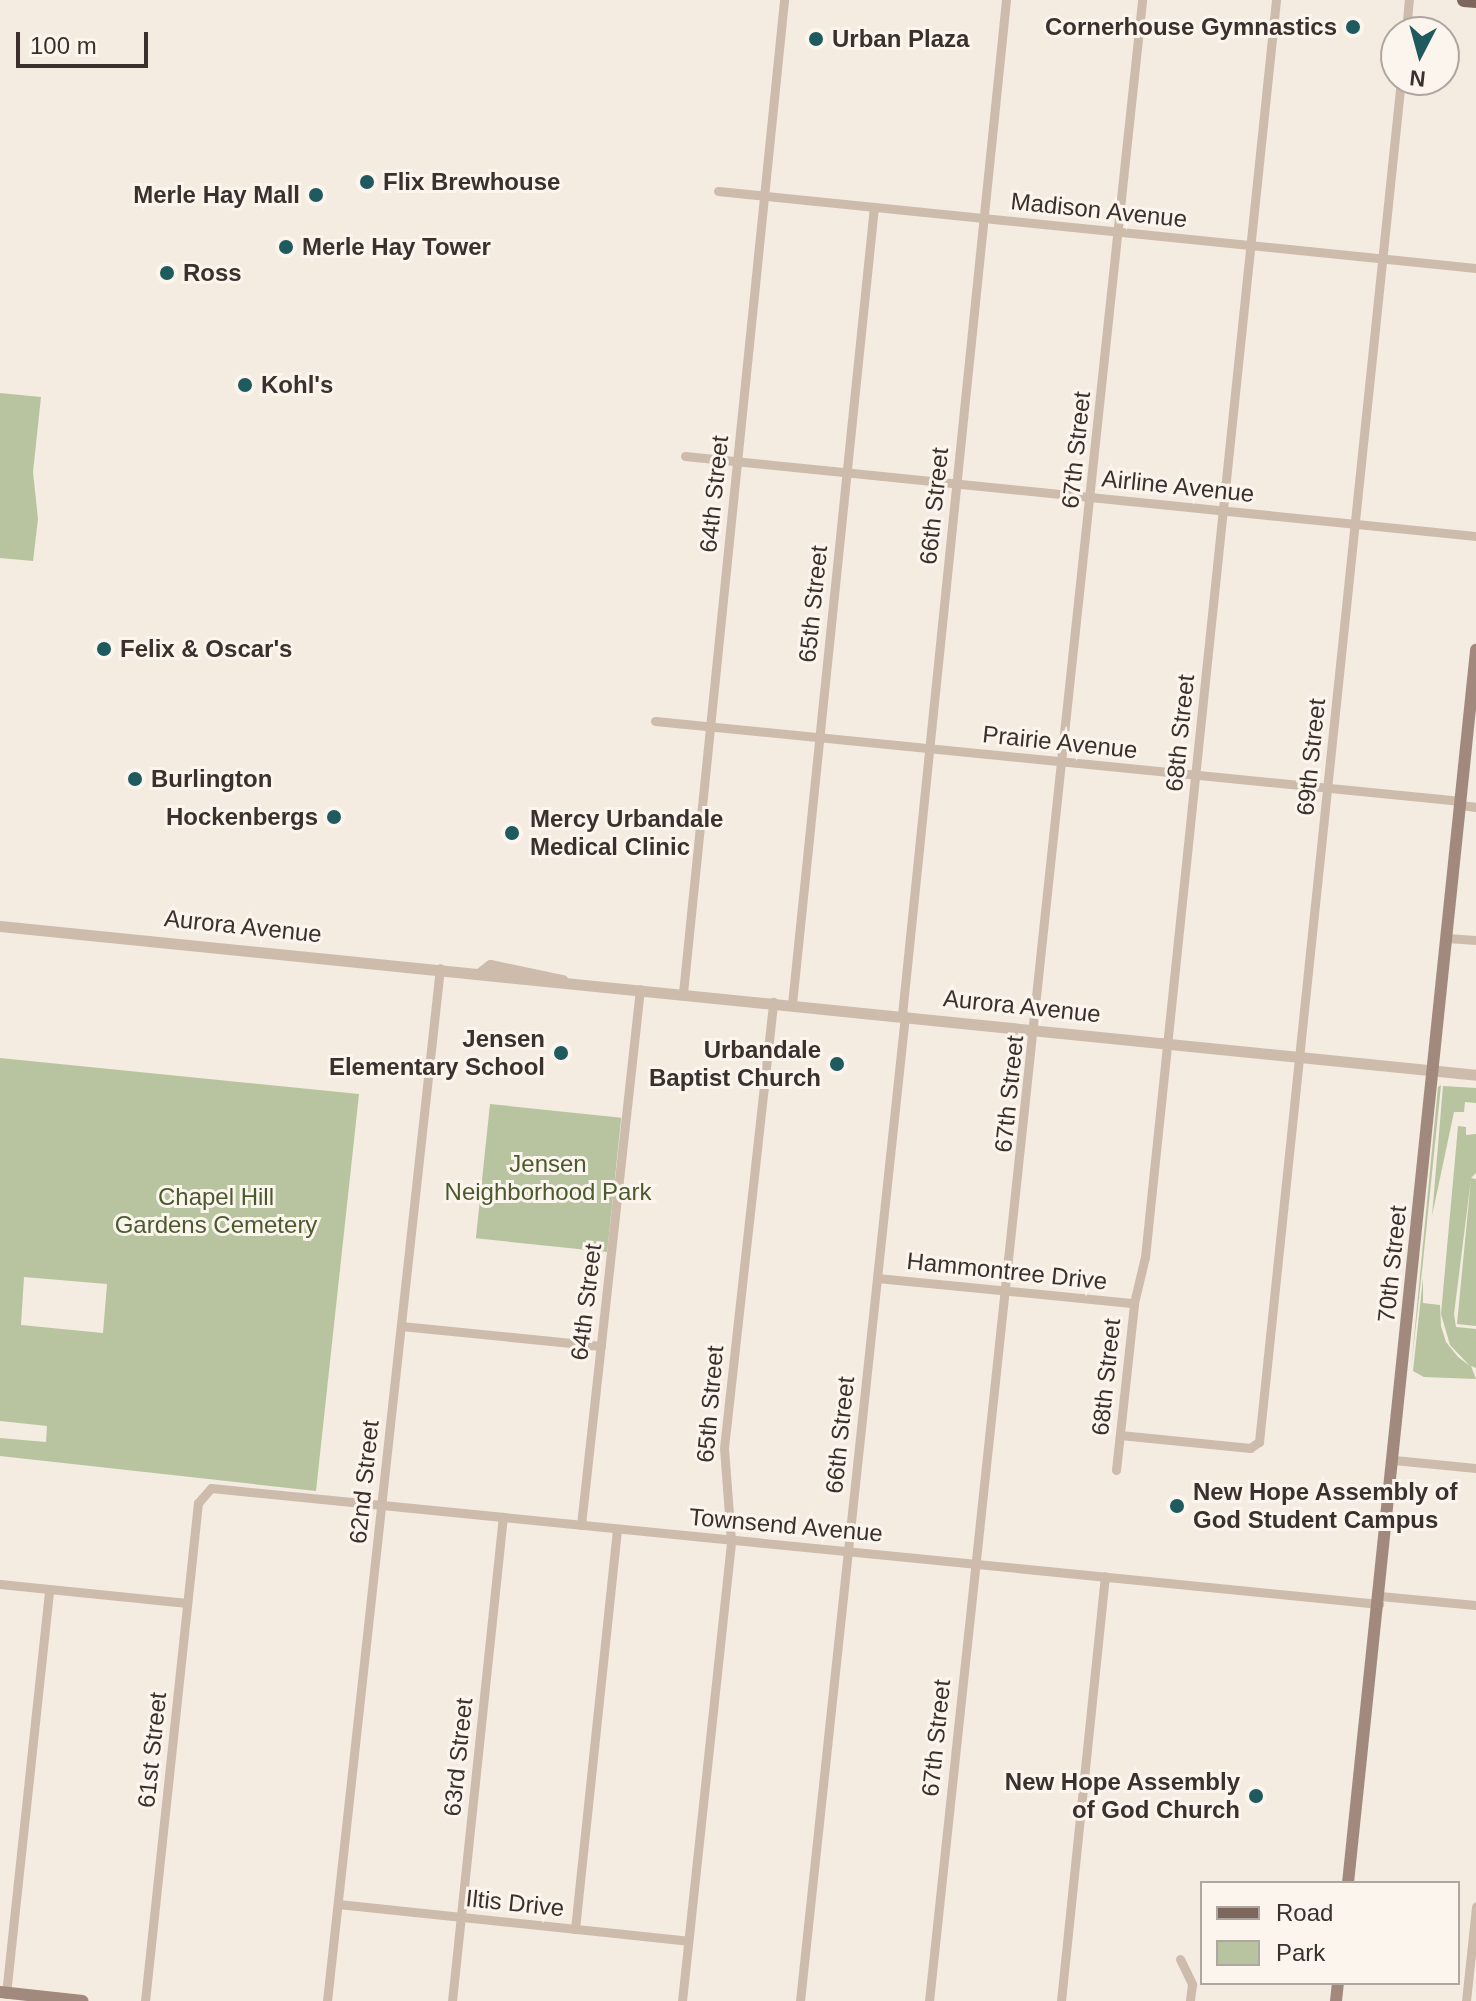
<!DOCTYPE html>
<style>
body{margin:0}
#map{position:relative;width:1476px;height:2001px;overflow:hidden;background:#f4ebe1;font-family:Arial,sans-serif}
div>[style]{position:absolute}
.green>*{inset:0;background:#b8c4a0;transform-origin:0 0}
.minor>*{height:9px;margin:-4.5px;padding:0 4.5px;transform-origin:4.5px;border-radius:4.5px;background:#cdbbac}
.tertiary>*{height:11px;margin:-5.5px;padding:0 5.5px;transform-origin:5.5px;border-radius:5.5px;background:#cdbbac}
.secondary>*{height:12px;margin:-6px;padding:0 6px;transform-origin:6px;border-radius:6px;background:#a18a7d}
.primary>*{height:14px;margin:-7px;padding:0 7px;transform-origin:7px;border-radius:7px;background:#7d675c}
.dots>*{width:22px;height:22px;translate:-50% -50%;box-sizing:border-box;border:4px solid #fbf5ee;border-radius:50%}
span{translate:-50% -50%;white-space:nowrap;text-align:center;line-height:1.15;-webkit-text-stroke:6px #fbf5ee;paint-order:stroke}
.poi-label{font-size:24px;color:#3b302b;font-weight:700}
.right{translate:-100% -50%;text-align:right}
.left{translate:0 -50%;text-align:left}
.street-label{font-size:24px;color:#3b302b}
.park-label{font-size:24px;color:#4a5a2e}
.legend{position:absolute;left:1200px;top:1881px;width:260px;height:104px;box-sizing:border-box;background:#fbf5ee;border:2px solid #aea6a0;margin:0;padding:10px 14px;list-style:none;font-size:24px;color:#3b302b}
.legend li{display:flex;align-items:center;gap:16px;height:40px}
.legend b{width:40px;border:2px solid #aea6a0}
.north{position:absolute;left:1380px;top:16px;width:80px;height:80px;box-sizing:border-box;background:#fbf5ee;border:2px solid #aea6a0;border-radius:50%;rotate:186deg;font-size:22px;font-weight:700;line-height:32px;text-align:center;color:#3b302b}
.north::after{content:'';display:block;margin:auto;width:28px;height:36px;background:#1f5a5e;clip-path:polygon(50% 0,100% 100%,50% 72%,0 100%)}
.scale{position:absolute;left:16px;top:32px;width:132px;height:36px;box-sizing:border-box;border:4px solid #3b302b;border-top:0;padding-left:10px;font-size:24px;line-height:28px;white-space:nowrap;color:#3b302b;-webkit-text-stroke:6px #fbf5ee;paint-order:stroke}
</style>
<div id="map">
<div class="green">
<i style="clip-path:polygon(0 393px,41px 397px,33px 472px,38px 519px,33px 561px,0 558px)"></i>
<i style="clip-path:polygon(evenodd,0 1058px,359px 1094px,316px 1491px,0 1456px,0 1438px,46px 1442px,47px 1426px,0 1421px,0 1058px,24px 1277px,107px 1284px,103px 1333px,21px 1325px,24px 1277px)"></i>
<i style="clip-path:polygon(1441px 1085px,1422px 1271px,1411px 1369px,1438px 1087px)"></i>
<i style="clip-path:polygon(1443px 1086px,1476px 1088px,1476px 1103px,1465px 1102px,1464px 1112px,1454px 1112px,1432px 1216px)"></i>
<i style="left:490px;top:1104px;width:132px;height:135px;rotate:6deg"></i>
<i style="clip-path:polygon(1458px 1126px,1466px 1127px,1466px 1135px,1476px 1134px,1476px 1173px,1471px 1178px,1476px 1179px,1476px 1326px,1457px 1324px,1471px 1179px,1454px 1314px,1456px 1327px,1476px 1329px,1476px 1368px,1471px 1366px,1476px 1379px,1424px 1377px,1413px 1371px,1423px 1278px,1423px 1303px,1440px 1305px,1441px 1326px,1446px 1342px,1458px 1357px,1470px 1366px,1450px 1345px,1441px 1314px)"></i>
</div>
<div class="minor">
<i style="left:1406px;top:32px;width:32px;rotate:-85deg"></i>
<i style="left:718px;top:191px;width:762px;rotate:5.8deg"></i>
<i style="left:685px;top:456px;width:795px;rotate:5.78deg"></i>
<i style="left:655px;top:721px;width:810px;rotate:5.67deg"></i>
<i style="left:1460px;top:805px;width:16px;rotate:7deg"></i>
<i style="left:1447px;top:938px;width:29px;rotate:4deg"></i>
<i style="left:683px;top:993px;width:998px;rotate:-84.19deg"></i>
<i style="left:792px;top:1004px;width:801px;rotate:-84.13deg"></i>
<i style="left:902px;top:1015px;width:1020px;rotate:-84.15deg"></i>
<i style="left:877px;top:1278px;width:258px;rotate:5.6deg"></i>
<i style="left:401px;top:1326px;width:201px;rotate:5.7deg"></i>
<i style="left:1120px;top:1435px;width:131px;rotate:5.7deg"></i>
<i style="left:1250px;top:1448px;width:11px;rotate:-34deg"></i>
<i style="left:1259px;top:1442px;width:1369px;rotate:-84.05deg"></i>
<i style="left:1394px;top:1460px;width:82px;rotate:5.6deg"></i>
<i style="left:1116px;top:1470px;width:168px;rotate:-83.8deg"></i>
<i style="left:1134px;top:1303px;width:47px;rotate:-76.6deg"></i>
<i style="left:1145px;top:1257px;width:1264px;rotate:-84.05deg"></i>
<i style="left:581px;top:1525px;width:539px;rotate:-83.72deg"></i>
<i style="left:0;top:1584px;width:188px;rotate:5.8deg"></i>
<i style="left:1380px;top:1596px;width:96px;rotate:5.4deg"></i>
<i style="left:338px;top:1904px;width:352px;rotate:6deg"></i>
<i style="left:575px;top:1929px;width:402px;rotate:-84deg"></i>
<i style="left:1180px;top:1959px;width:28px;rotate:64deg"></i>
<i style="left:1192px;top:1984px;width:17px;rotate:97deg"></i>
<i style="left:6px;top:1994px;width:407px;rotate:-83.9deg"></i>
<i style="left:145px;top:2001px;width:501px;rotate:-83.93deg"></i>
<i style="left:198px;top:1503px;width:20px;rotate:-49deg"></i>
<i style="left:211px;top:1488px;width:1174px;rotate:5.67deg"></i>
<i style="left:327px;top:2001px;width:1039px;rotate:-83.76deg"></i>
<i style="left:452px;top:2001px;width:487px;rotate:-84deg"></i>
<i style="left:682px;top:2001px;width:463px;rotate:-83.9deg"></i>
<i style="left:731px;top:1541px;width:93px;rotate:-94.3deg"></i>
<i style="left:724px;top:1448px;width:449px;rotate:-83.7deg"></i>
<i style="left:800px;top:2001px;width:991px;rotate:-83.92deg"></i>
<i style="left:929px;top:2001px;width:2012px;rotate:-83.92deg"></i>
<i style="left:1061px;top:2001px;width:427px;rotate:-84.1deg"></i>
<i style="left:1466px;top:2001px;width:95px;rotate:-83.9deg"></i>
</div>
<div class="tertiary">
<i style="left:0;top:926px;width:1484px;rotate:5.76deg"></i>
<i style="left:481px;top:972px;width:11px;rotate:-38deg"></i>
<i style="left:490px;top:965px;width:74px;rotate:11.8deg"></i>
</div>
<div class="secondary">
<i style="left:1348px;top:1883px;width:1240px;rotate:-84.07deg"></i>
<i style="left:0;top:1992px;width:83px;rotate:6.2deg"></i>
<i style="left:1336px;top:2001px;width:18px;rotate:-84deg"></i>
</div>
<div class="primary">
<i style="left:1464px;top:0;width:12px;rotate:5deg"></i>
</div>
<div class="dots">
<i style="left:1353px;top:27px;background:#1f5a5e"></i>
<i style="left:816px;top:39px;background:#1f5a5e"></i>
<i style="left:367px;top:182px;background:#1f5a5e"></i>
<i style="left:316px;top:195px;background:#1f5a5e"></i>
<i style="left:286px;top:247px;background:#1f5a5e"></i>
<i style="left:167px;top:273px;background:#1f5a5e"></i>
<i style="left:245px;top:385px;background:#1f5a5e"></i>
<i style="left:104px;top:649px;background:#1f5a5e"></i>
<i style="left:135px;top:779px;background:#1f5a5e"></i>
<i style="left:334px;top:817px;background:#1f5a5e"></i>
<i style="left:512px;top:833px;background:#1f5a5e"></i>
<i style="left:561px;top:1053px;background:#1f5a5e"></i>
<i style="left:837px;top:1064px;background:#1f5a5e"></i>
<i style="left:1177px;top:1506px;background:#1f5a5e"></i>
<i style="left:1256px;top:1796px;background:#1f5a5e"></i>
</div>
<div class="poi-label">
<span class="right" style="left:1337px;top:27px">Cornerhouse Gymnastics</span>
<span class="left" style="left:832px;top:39px">Urban Plaza</span>
<span class="left" style="left:383px;top:182px">Flix Brewhouse</span>
<span class="right" style="left:300px;top:195px">Merle Hay Mall</span>
<span class="left" style="left:302px;top:247px">Merle Hay Tower</span>
<span class="left" style="left:183px;top:273px">Ross</span>
<span class="left" style="left:261px;top:385px">Kohl's</span>
<span class="left" style="left:120px;top:649px">Felix &amp; Oscar's</span>
<span class="left" style="left:151px;top:779px">Burlington</span>
<span class="right" style="left:318px;top:817px">Hockenbergs</span>
<span class="left" style="left:530px;top:833px">Mercy Urbandale<br>Medical Clinic</span>
<span class="right" style="left:545px;top:1053px">Jensen<br>Elementary School</span>
<span class="right" style="left:821px;top:1064px">Urbandale<br>Baptist Church</span>
<span class="left" style="left:1193px;top:1506px">New Hope Assembly of<br>God Student Campus</span>
<span class="right" style="left:1240px;top:1796px">New Hope Assembly<br>of God Church</span>
</div>
<div class="street-label">
<span style="left:1099px;top:210px;rotate:6deg">Madison Avenue</span>
<span style="left:1076px;top:450px;rotate:-84deg">67th Street</span>
<span style="left:1178px;top:486px;rotate:6deg">Airline Avenue</span>
<span style="left:714px;top:494px;rotate:-84deg">64th Street</span>
<span style="left:934px;top:506px;rotate:-84deg">66th Street</span>
<span style="left:813px;top:604px;rotate:-84deg">65th Street</span>
<span style="left:1180px;top:733px;rotate:-84deg">68th Street</span>
<span style="left:1060px;top:742px;rotate:6deg">Prairie Avenue</span>
<span style="left:1311px;top:757px;rotate:-84deg">69th Street</span>
<span style="left:243px;top:926px;rotate:6deg">Aurora Avenue</span>
<span style="left:1022px;top:1006px;rotate:6deg">Aurora Avenue</span>
<span style="left:1009px;top:1094px;rotate:-84deg">67th Street</span>
<span style="left:1392px;top:1264px;rotate:-84deg">70th Street</span>
<span style="left:1007px;top:1271px;rotate:6deg">Hammontree Drive</span>
<span style="left:586px;top:1302px;rotate:-83deg">64th Street</span>
<span style="left:1106px;top:1377px;rotate:-84deg">68th Street</span>
<span style="left:710px;top:1404px;rotate:-85deg">65th Street</span>
<span style="left:840px;top:1435px;rotate:-84deg">66th Street</span>
<span style="left:364px;top:1482px;rotate:-84deg">62nd Street</span>
<span style="left:786px;top:1525px;rotate:5deg">Townsend Avenue</span>
<span style="left:936px;top:1738px;rotate:-84deg">67th Street</span>
<span style="left:152px;top:1750px;rotate:-84deg">61st Street</span>
<span style="left:458px;top:1757px;rotate:-84deg">63rd Street</span>
<span style="left:515px;top:1903px;rotate:6deg">Iltis Drive</span>
</div>
<div class="park-label">
<span style="left:548px;top:1178px">Jensen<br>Neighborhood Park</span>
<span style="left:216px;top:1211px">Chapel Hill<br>Gardens Cemetery</span>
</div>
<ul class="legend">
<li><b style="height:10px;background:#7d675c"></b>Road</li>
<li><b style="height:22px;background:#b8c4a0"></b>Park</li>
</ul>
<div class="north">N</div>
<div class="scale">100 m</div>
</div>
